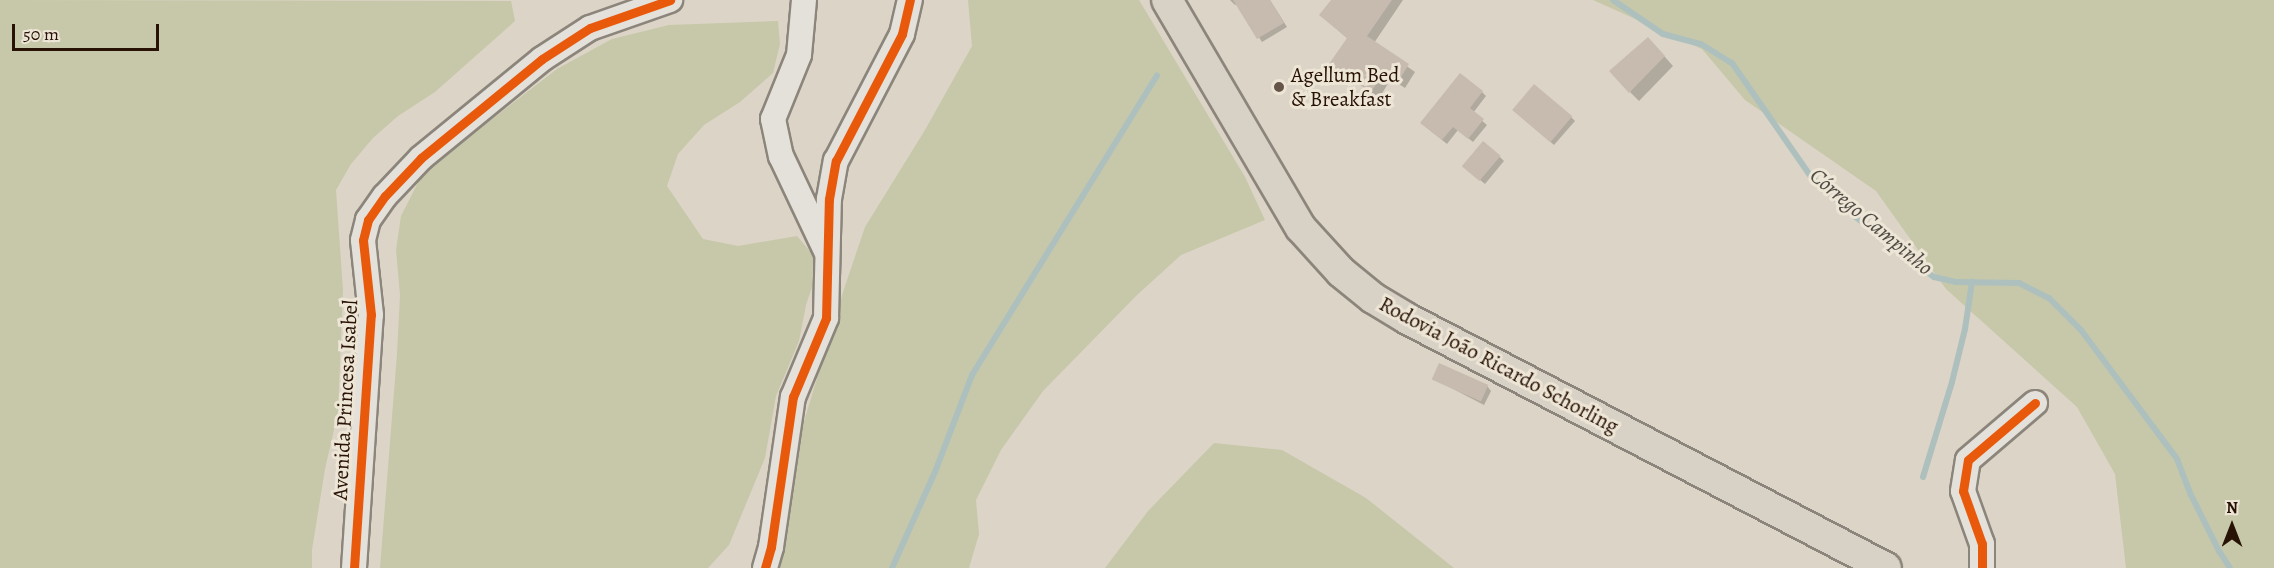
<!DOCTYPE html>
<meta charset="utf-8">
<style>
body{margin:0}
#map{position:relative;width:2274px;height:568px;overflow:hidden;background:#dcd4c6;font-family:Alegreya,serif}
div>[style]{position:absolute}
.green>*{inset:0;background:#c6c8a9}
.shadow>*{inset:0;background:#0003}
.stream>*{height:6px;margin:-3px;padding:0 3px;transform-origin:3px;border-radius:3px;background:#adc0be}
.building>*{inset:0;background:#c7bbaf;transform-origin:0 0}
.roads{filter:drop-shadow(2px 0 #8c857b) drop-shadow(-2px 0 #8c857b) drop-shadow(0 2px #8c857b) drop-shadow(0 -2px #8c857b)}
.minor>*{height:24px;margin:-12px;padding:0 12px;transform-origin:12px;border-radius:12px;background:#e4e0da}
.major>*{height:30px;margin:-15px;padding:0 15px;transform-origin:15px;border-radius:15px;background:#d8d1c5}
.cycleway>*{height:9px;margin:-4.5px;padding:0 4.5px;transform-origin:4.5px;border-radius:4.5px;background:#e8590c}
.dots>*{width:16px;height:16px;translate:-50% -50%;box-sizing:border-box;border:3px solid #ede5d5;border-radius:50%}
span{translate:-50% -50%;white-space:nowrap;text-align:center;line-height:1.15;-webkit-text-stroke:6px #ede5d5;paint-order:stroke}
.poi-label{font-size:21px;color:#271205}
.left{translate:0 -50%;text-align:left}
.street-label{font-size:21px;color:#271205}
.water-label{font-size:22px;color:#4f4c45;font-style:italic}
.north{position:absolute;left:2202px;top:496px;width:60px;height:60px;-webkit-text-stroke:4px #ede5d5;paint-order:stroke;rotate:0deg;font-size:16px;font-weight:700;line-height:24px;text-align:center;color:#271205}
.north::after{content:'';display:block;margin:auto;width:21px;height:27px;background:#271205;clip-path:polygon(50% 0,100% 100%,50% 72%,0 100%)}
.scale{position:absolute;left:12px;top:24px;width:147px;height:27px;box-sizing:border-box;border:3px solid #271205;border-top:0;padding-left:8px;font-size:18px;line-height:21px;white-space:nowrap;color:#271205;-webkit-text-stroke:4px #ede5d5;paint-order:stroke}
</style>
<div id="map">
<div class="green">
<i style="clip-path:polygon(0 0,511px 1px,515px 21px,435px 92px,398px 116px,373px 138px,351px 164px,336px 190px,343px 290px,338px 412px,325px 469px,312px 550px,312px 568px,0 568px)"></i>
<i style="clip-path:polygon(968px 0,1139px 0,1245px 177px,1265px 220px,1181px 255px,1137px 295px,1043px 391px,1001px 450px,976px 500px,979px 534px,969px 568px,780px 568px,795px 451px,845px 286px,865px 227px,925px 130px,972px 46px)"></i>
<i style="clip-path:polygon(1593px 0,2274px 0,2274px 568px,2126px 568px,2115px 474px,2077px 407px,1946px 289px,1876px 191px,1745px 100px,1702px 49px)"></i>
<i style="clip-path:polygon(778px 21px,780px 44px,773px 73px,740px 102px,704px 125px,678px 154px,667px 186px,703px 239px,738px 246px,797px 236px,820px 263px,806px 305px,799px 341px,776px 396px,765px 458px,729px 545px,708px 568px,380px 568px,397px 354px,400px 295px,396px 250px,401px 216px,428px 163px,487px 123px,557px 69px,612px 39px,669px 25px)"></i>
<i style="clip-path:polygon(1214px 443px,1282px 450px,1366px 498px,1454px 568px,1105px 568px,1148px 511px)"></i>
</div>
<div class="shadow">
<i style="clip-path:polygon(1230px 0,1270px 0,1287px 27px,1262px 42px,1237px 4px,1235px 5px)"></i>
<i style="clip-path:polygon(1347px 0,1403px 0,1374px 43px,1415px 72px,1405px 88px,1391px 79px,1379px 98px,1331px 64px,1348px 39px,1321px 15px)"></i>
<i style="clip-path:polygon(1657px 48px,1673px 66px,1639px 101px,1630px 92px)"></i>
<i style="clip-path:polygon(1482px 92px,1486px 96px,1473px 113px,1487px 125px,1473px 142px,1458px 130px,1447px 144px,1426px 127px)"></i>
<i style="clip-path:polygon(1518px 114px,1571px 117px,1575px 121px,1554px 145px)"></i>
<i style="clip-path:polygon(1500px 157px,1504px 161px,1485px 184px,1468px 170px)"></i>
<i style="clip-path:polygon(1434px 379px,1487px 386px,1491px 391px,1484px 405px)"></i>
</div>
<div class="stream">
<i style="left:1613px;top:0;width:60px;rotate:34.2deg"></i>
<i style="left:1663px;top:34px;width:39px;rotate:15deg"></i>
<i style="left:1701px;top:44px;width:36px;rotate:32deg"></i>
<i style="left:1732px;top:63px;width:140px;rotate:55.2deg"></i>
<i style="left:1812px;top:178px;width:59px;rotate:41.6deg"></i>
<i style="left:1856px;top:217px;width:98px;rotate:37.6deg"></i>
<i style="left:1934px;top:277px;width:23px;rotate:13deg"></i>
<i style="left:1956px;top:282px;width:63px;rotate:0.9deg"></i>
<i style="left:2019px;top:283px;width:34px;rotate:27deg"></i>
<i style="left:2049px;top:298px;width:45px;rotate:45deg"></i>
<i style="left:2081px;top:330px;width:161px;rotate:53.3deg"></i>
<i style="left:2177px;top:459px;width:39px;rotate:69deg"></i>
<i style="left:2191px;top:495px;width:63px;rotate:63.4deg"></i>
<i style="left:2219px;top:551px;width:20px;rotate:57deg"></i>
<i style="left:1923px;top:477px;width:99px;rotate:-73deg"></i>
<i style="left:1952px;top:382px;width:55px;rotate:-76.2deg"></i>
<i style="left:1965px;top:329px;width:48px;rotate:-81.5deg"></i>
<i style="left:892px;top:568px;width:105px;rotate:-65.9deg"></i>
<i style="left:935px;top:472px;width:104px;rotate:-69.1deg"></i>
<i style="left:972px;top:375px;width:352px;rotate:-58.3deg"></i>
</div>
<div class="building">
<i style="clip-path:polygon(1233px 0,1270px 0,1284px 23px,1257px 39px)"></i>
<i style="clip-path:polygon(1331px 0,1392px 0,1367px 36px,1409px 64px,1398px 82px,1384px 73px,1371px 92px,1329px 64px,1347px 38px,1319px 15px)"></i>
<i style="clip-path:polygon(1648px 37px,1665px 56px,1629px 93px,1609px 71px)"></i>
<i style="clip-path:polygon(1460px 73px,1483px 91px,1470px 108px,1484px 119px,1468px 139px,1453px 127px,1442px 140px,1420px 123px)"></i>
<i style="left:1534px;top:84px;width:50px;height:34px;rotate:40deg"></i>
<i style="left:1483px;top:141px;width:23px;height:33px;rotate:40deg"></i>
<i style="left:1439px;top:363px;width:54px;height:18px;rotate:24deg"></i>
</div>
<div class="roads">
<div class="minor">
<i style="left:804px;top:0;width:55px;rotate:95.2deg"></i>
<i style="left:799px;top:55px;width:69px;rotate:112.1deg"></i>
<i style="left:773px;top:119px;width:38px;rotate:78deg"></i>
<i style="left:781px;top:156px;width:105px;rotate:64.7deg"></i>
<i style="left:354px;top:568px;width:254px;rotate:-86.2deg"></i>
<i style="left:371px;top:315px;width:75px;rotate:-96.1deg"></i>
<i style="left:363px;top:240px;width:21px;rotate:-76deg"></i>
<i style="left:368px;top:220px;width:29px;rotate:-55deg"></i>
<i style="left:385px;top:196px;width:52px;rotate:-46.5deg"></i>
<i style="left:421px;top:158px;width:156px;rotate:-39.3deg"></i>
<i style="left:542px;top:59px;width:57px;rotate:-32.9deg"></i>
<i style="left:590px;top:28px;width:85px;rotate:-19.3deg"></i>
<i style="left:765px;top:568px;width:22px;rotate:-74deg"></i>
<i style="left:771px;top:547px;width:152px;rotate:-81.7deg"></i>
<i style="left:793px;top:397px;width:86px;rotate:-67.3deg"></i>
<i style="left:826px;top:318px;width:119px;rotate:-88.6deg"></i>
<i style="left:829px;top:199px;width:39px;rotate:-80deg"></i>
<i style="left:836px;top:161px;width:143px;rotate:-62.5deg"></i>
<i style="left:902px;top:34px;width:35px;rotate:-77deg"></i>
<i style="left:1982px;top:568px;width:24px;rotate:-90deg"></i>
<i style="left:1982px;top:544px;width:56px;rotate:-109.7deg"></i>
<i style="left:1963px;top:491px;width:31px;rotate:-81deg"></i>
<i style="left:1968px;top:460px;width:88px;rotate:-40.4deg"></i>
</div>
<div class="major">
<i style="left:1167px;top:0;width:264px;rotate:59.6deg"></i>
<i style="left:1301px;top:228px;width:59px;rotate:47.7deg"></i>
<i style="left:1341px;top:272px;width:41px;rotate:39.1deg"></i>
<i style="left:1373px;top:298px;width:39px;rotate:31deg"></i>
<i style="left:1406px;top:318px;width:541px;rotate:27.51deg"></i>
</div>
</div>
<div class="cycleway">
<i style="left:354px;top:568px;width:254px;rotate:-86.2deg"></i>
<i style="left:371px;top:315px;width:75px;rotate:-96.1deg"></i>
<i style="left:363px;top:240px;width:21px;rotate:-76deg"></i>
<i style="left:368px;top:220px;width:29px;rotate:-55deg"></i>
<i style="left:385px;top:196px;width:52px;rotate:-46.5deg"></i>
<i style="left:421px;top:158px;width:156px;rotate:-39.3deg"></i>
<i style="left:542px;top:59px;width:57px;rotate:-32.9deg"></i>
<i style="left:590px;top:28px;width:85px;rotate:-19.3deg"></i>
<i style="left:765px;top:568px;width:22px;rotate:-74deg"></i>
<i style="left:771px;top:547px;width:152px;rotate:-81.7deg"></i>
<i style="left:793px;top:397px;width:86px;rotate:-67.3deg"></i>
<i style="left:826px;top:318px;width:119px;rotate:-88.6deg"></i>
<i style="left:829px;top:199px;width:39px;rotate:-80deg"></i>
<i style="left:836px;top:161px;width:143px;rotate:-62.5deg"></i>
<i style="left:902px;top:34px;width:35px;rotate:-77deg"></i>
<i style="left:1982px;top:568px;width:24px;rotate:-90deg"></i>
<i style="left:1982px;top:544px;width:56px;rotate:-109.7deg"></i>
<i style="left:1963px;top:491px;width:31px;rotate:-81deg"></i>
<i style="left:1968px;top:460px;width:88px;rotate:-40.4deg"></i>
</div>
<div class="dots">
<i style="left:1279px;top:87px;background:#665649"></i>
</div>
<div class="poi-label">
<span class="left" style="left:1291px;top:87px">Agellum Bed<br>&amp; Breakfast</span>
</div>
<div class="street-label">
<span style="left:1499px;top:365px;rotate:28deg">Rodovia João Ricardo Schorling</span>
<span style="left:345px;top:400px;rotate:-87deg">Avenida Princesa Isabel</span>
</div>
<div class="water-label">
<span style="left:1871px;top:222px;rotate:40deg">Córrego Campinho</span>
</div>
<div class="north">N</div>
<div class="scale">50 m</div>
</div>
